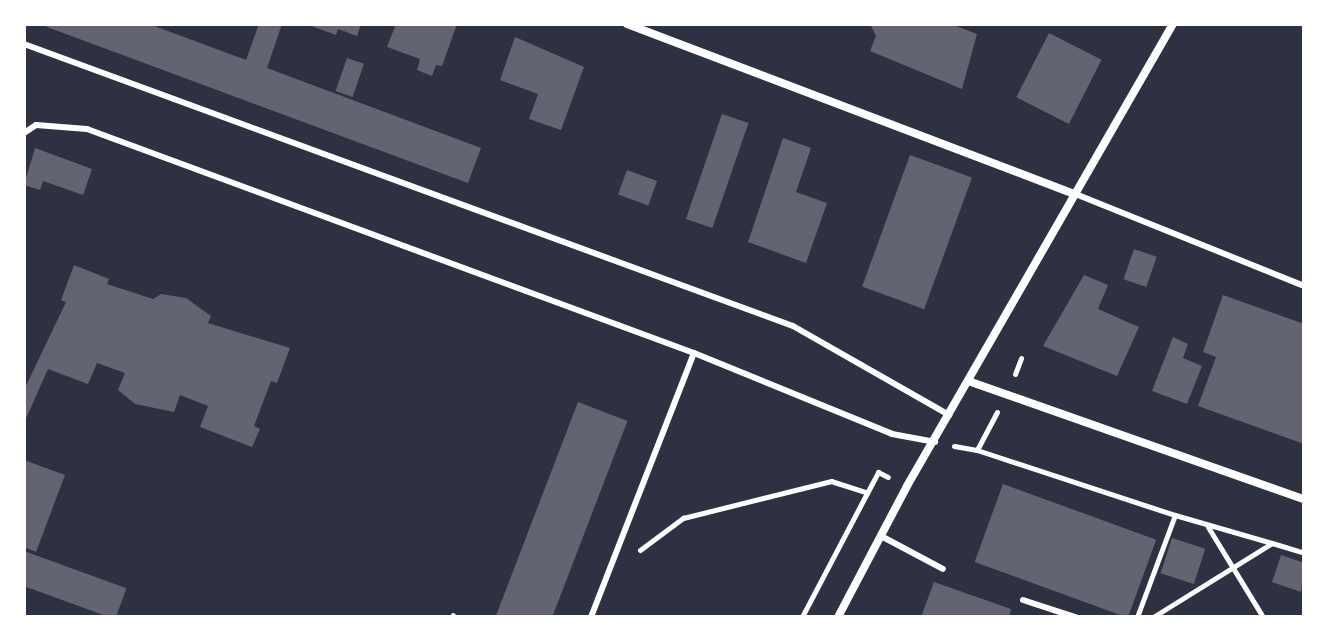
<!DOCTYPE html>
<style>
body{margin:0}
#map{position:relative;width:1328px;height:641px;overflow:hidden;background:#2d3142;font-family:"Asap Condensed",sans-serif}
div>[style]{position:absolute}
.building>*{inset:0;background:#626471;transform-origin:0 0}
.path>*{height:5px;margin:-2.5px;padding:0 2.5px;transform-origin:2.5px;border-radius:2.5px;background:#fff}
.service>*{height:6px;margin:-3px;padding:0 3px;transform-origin:3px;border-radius:3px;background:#fff}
.minor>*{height:8px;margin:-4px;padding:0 4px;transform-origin:4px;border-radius:4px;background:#fff}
span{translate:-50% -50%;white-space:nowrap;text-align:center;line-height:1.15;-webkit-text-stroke:8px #fff;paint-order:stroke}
.frame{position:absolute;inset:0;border:26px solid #fff;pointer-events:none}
</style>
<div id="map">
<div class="building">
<i style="clip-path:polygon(39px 24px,149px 24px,246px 60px,259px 24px,282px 24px,267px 68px,481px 148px,468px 183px)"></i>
<i style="clip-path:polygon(306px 24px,361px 24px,357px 36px,338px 29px,336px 35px)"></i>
<i style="clip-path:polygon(396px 24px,457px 24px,442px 66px,436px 65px,432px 76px,417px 70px,420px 59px,387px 47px)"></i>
<i style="clip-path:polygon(870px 24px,951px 24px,977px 34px,962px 89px,870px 51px,876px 36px)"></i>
<i style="left:1049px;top:33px;width:59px;height:72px;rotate:27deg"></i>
<i style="clip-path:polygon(515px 37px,584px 67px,561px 130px,529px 119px,538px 94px,500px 80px)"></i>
<i style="left:347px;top:58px;width:18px;height:35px;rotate:19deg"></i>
<i style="left:722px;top:114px;width:28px;height:111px;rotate:19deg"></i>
<i style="clip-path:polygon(783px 138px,811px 148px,796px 192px,827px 203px,806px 263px,748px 242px)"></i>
<i style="clip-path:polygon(35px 148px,92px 169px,83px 195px,43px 181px,40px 190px,24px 185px)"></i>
<i style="left:910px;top:155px;width:66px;height:140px;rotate:20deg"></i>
<i style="left:627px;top:170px;width:32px;height:26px;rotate:20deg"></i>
<i style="left:1134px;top:249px;width:24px;height:32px;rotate:19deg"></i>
<i style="clip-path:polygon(74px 265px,109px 279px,107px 284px,153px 299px,161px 294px,186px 298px,211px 316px,208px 323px,290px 348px,277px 383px,271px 381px,254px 426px,260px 429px,252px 447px,200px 427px,208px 406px,180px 395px,174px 412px,135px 404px,118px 390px,125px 373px,97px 363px,88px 384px,48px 369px,24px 423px,24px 390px,66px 302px,61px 300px)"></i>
<i style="clip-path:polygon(1084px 275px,1108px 285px,1098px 309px,1139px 327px,1117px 376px,1043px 346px)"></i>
<i style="clip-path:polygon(1223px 295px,1304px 324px,1304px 444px,1198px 406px,1216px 357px,1203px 352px)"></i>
<i style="clip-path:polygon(1173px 337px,1188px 344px,1183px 358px,1202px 366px,1187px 404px,1152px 391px)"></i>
<i style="left:578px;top:402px;width:53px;height:231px;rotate:21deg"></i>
<i style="clip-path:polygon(24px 460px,65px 475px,36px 552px,24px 547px)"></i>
<i style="left:1003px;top:484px;width:163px;height:83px;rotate:20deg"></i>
<i style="left:1172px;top:538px;width:35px;height:37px;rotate:18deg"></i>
<i style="left:24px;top:551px;width:109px;height:33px;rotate:20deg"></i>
<i style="clip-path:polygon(1281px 555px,1304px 563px,1301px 592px,1272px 582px)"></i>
<i style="clip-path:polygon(934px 582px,1011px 609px,1009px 617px,921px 617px)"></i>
</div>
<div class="path">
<i style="left:1015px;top:374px;width:17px;rotate:-69deg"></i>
<i style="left:997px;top:412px;width:43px;rotate:117.8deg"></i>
<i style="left:977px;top:450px;width:208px;rotate:18.2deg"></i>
<i style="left:954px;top:446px;width:23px;rotate:10deg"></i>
<i style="left:867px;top:493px;width:24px;rotate:-62deg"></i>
<i style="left:878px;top:472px;width:11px;rotate:27deg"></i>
<i style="left:1208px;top:527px;width:105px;rotate:58.6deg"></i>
<i style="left:640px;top:550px;width:54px;rotate:-36.7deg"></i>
<i style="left:683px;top:518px;width:153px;rotate:-14deg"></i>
<i style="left:831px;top:481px;width:38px;rotate:18deg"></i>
<i style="left:867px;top:493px;width:140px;rotate:117.7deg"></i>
<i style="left:452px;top:617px;width:2px;rotate:-63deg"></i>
<i style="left:1137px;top:617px;width:109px;rotate:-69.6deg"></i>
<i style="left:1175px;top:515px;width:101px;rotate:16.1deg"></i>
<i style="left:1153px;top:617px;width:140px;rotate:-31.9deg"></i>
<i style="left:1272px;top:543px;width:34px;rotate:17deg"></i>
</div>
<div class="service">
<i style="left:24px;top:44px;width:819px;rotate:20.14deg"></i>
<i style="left:793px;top:326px;width:180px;rotate:29.7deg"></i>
<i style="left:24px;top:133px;width:14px;rotate:-34deg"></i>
<i style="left:36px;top:125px;width:51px;rotate:4.5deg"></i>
<i style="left:87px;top:129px;width:647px;rotate:20.26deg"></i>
<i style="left:694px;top:353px;width:214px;rotate:22.2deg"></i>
<i style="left:892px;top:434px;width:44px;rotate:10.5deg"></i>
<i style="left:1073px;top:193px;width:249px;rotate:21.9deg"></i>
<i style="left:881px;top:536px;width:70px;rotate:28deg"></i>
<i style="left:1023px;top:600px;width:55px;rotate:18.1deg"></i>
<i style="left:591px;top:617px;width:283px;rotate:-68.7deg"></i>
</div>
<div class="minor">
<i style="left:627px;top:24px;width:477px;rotate:20.8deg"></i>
<i style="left:971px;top:382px;width:353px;rotate:19.4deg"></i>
<i style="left:838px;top:617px;width:148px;rotate:-62.2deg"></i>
<i style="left:907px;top:486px;width:533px;rotate:-60.07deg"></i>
</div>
<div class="frame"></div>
</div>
